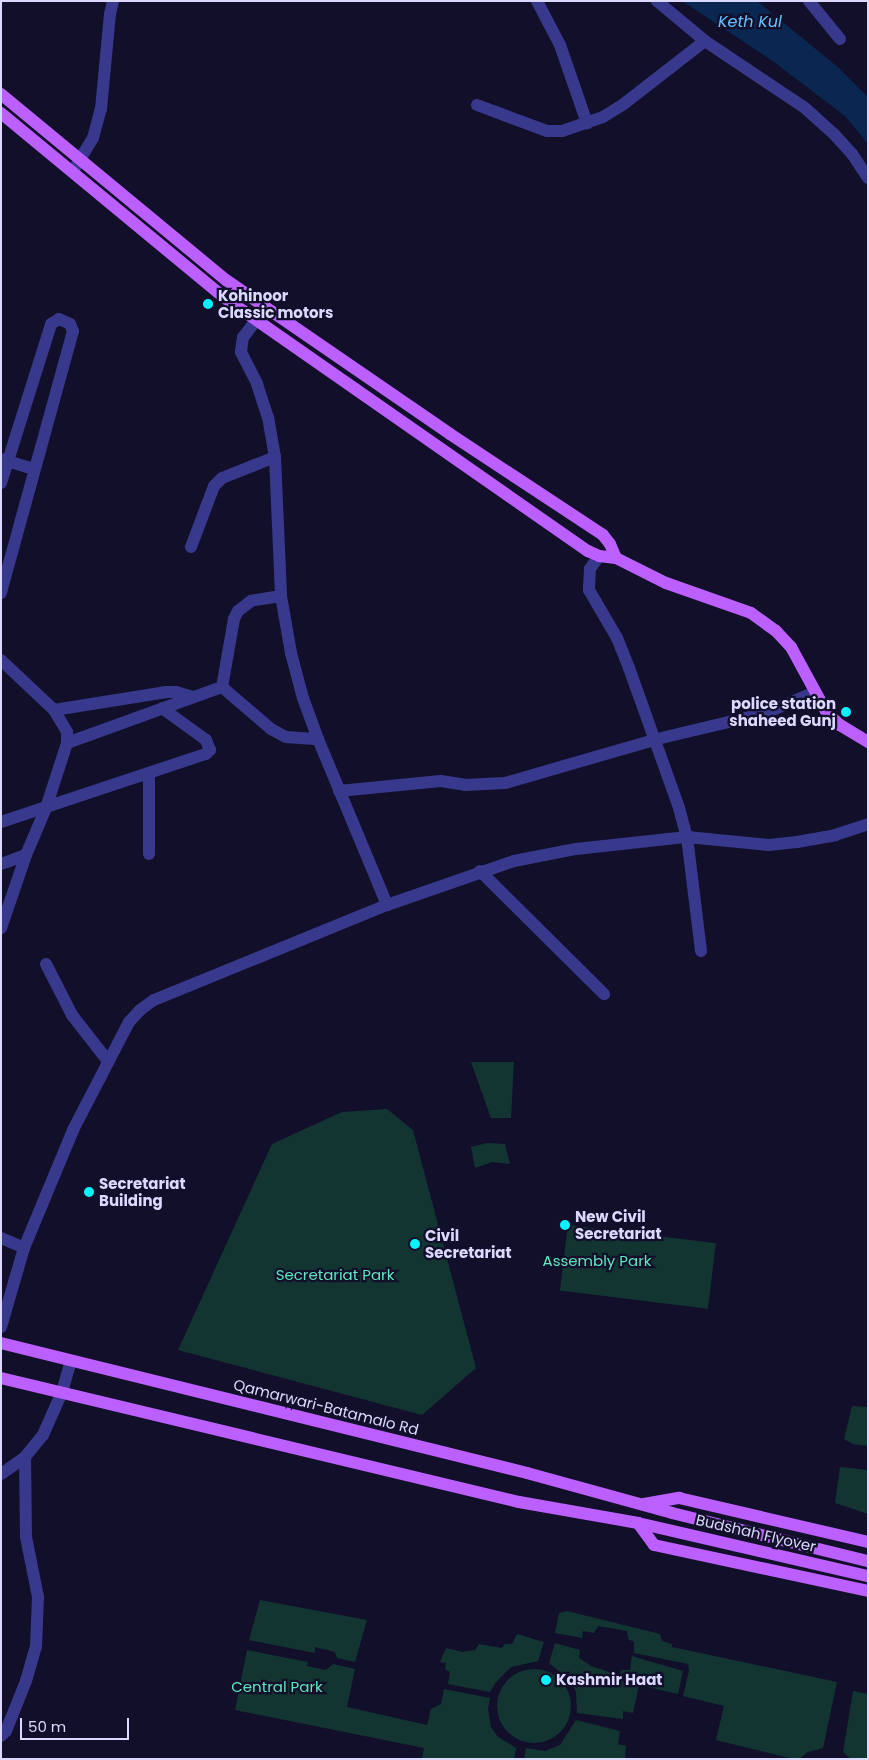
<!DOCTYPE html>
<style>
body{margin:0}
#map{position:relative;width:869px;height:1760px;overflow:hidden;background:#120f2b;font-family:Poppins,sans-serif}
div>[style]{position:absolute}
.green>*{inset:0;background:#123532;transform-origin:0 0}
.round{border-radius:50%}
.water>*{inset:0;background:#092750}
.minor>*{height:12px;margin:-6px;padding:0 6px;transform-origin:6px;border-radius:6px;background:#38398c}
.major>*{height:12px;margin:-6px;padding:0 6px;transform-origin:6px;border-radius:6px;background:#bb60ff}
.dots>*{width:14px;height:14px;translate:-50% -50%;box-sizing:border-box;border:2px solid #120f2b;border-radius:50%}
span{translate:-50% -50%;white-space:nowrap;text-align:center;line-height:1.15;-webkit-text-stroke:4.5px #120f2b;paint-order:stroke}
.poi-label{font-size:15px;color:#dbd9ff;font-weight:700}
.left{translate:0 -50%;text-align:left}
.right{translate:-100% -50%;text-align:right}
.park-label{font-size:15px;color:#5de7bd}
.street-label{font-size:15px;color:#dbd9ff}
.water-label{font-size:16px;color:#67c1ff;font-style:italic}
.frame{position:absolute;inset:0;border:2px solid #dbd9ff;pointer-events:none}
.scale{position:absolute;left:20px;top:1718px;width:109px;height:22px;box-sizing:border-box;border:2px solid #dbd9ff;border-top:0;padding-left:6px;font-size:15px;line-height:18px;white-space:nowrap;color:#dbd9ff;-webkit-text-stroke:4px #120f2b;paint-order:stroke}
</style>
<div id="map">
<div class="green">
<i style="clip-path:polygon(471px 1062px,514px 1062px,511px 1118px,491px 1118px)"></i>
<i style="clip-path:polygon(387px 1109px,413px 1130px,476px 1368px,422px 1415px,178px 1350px,272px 1144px,342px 1112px)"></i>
<i style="clip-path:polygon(487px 1143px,505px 1144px,510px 1164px,492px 1162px,475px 1168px,471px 1147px)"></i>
<i style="left:568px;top:1225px;width:149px;height:66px;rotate:7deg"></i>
<i style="clip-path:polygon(852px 1406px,868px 1407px,868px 1446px,853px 1444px,844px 1439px)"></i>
<i style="clip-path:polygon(840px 1467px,868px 1470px,868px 1514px,835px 1503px)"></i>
<i style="clip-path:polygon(260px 1600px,367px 1620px,355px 1662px,337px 1658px,335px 1652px,315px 1647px,315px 1653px,249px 1640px)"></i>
<i style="clip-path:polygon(567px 1611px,660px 1634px,662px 1641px,672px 1644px,672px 1647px,837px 1682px,823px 1748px,808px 1752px,799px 1759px,794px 1759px,716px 1740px,724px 1706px,683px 1696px,689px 1671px,688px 1664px,634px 1653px,634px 1642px,628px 1639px,627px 1631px,598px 1626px,594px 1633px,583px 1631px,582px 1638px,555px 1633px,559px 1613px)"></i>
<i style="clip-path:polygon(517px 1634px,544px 1642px,538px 1661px,511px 1667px,496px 1682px,490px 1692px,448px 1684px,450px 1672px,445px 1669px,446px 1663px,440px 1662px,446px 1648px,462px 1652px,475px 1650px,479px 1644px,502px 1648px,505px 1644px,512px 1644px)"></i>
<i style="clip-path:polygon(555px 1643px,580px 1650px,579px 1658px,591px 1666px,619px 1675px,622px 1670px,630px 1670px,632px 1656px,683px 1671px,678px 1694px,639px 1685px,633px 1713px,623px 1711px,623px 1719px,577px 1713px,576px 1691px,566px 1677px,549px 1663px)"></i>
<i style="clip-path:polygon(247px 1650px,308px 1662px,307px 1666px,326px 1670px,333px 1664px,355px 1669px,347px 1707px,427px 1725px,431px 1709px,441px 1704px,444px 1689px,490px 1698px,488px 1709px,491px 1727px,498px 1737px,516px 1748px,514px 1759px,422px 1759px,424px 1748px,235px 1710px)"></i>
<i class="round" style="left:497px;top:1669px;width:74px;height:74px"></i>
<i style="clip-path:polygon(853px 1691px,868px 1694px,868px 1759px,851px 1759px,843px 1752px)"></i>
<i style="clip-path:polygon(576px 1720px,620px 1731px,618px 1744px,626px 1746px,625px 1759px,524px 1759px,526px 1748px,545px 1751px,560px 1745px)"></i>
</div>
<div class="water">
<i style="clip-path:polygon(682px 1px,757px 1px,839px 68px,868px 97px,868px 144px,845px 116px,774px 62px)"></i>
</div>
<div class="minor">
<i style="left:537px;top:1px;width:50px;rotate:62.4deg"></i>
<i style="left:560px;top:45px;width:83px;rotate:70.9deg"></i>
<i style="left:657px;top:1px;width:62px;rotate:39.8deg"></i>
<i style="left:705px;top:41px;width:120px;rotate:33.8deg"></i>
<i style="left:805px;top:108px;width:39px;rotate:42deg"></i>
<i style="left:834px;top:134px;width:27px;rotate:48deg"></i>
<i style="left:852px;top:154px;width:29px;rotate:56deg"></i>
<i style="left:809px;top:1px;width:49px;rotate:50.8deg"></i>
<i style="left:477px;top:105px;width:75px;rotate:20.4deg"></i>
<i style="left:547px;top:131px;width:15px"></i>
<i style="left:562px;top:131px;width:43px;rotate:-18.9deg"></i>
<i style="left:603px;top:117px;width:26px;rotate:-32deg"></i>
<i style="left:625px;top:103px;width:101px;rotate:-37.8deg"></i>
<i style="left:73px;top:171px;width:39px;rotate:-59deg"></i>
<i style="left:93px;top:138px;width:30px;rotate:-75deg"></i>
<i style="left:101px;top:109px;width:95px;rotate:-84.6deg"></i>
<i style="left:110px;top:14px;width:13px;rotate:-77deg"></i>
<i style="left:266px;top:307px;width:38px;rotate:127deg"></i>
<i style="left:243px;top:337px;width:15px;rotate:98deg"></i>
<i style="left:241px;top:352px;width:36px;rotate:63deg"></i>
<i style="left:257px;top:384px;width:35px;rotate:72deg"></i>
<i style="left:268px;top:417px;width:41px;rotate:80.1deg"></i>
<i style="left:275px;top:457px;width:139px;rotate:87.5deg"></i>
<i style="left:281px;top:596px;width:58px;rotate:80deg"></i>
<i style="left:291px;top:653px;width:47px;rotate:75.1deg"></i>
<i style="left:303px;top:698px;width:44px;rotate:69.9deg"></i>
<i style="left:318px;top:739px;width:180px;rotate:67.4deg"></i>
<i style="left:1px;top:459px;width:34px;rotate:17deg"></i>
<i style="left:1px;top:483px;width:167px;rotate:-72.5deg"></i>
<i style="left:51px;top:324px;width:9px;rotate:-32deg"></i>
<i style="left:59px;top:319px;width:12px;rotate:24deg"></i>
<i style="left:70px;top:324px;width:8px;rotate:67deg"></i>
<i style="left:73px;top:331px;width:272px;rotate:105.4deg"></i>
<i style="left:191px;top:547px;width:65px;rotate:-69.3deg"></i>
<i style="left:214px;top:486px;width:11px;rotate:-45deg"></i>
<i style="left:222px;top:478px;width:57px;rotate:-21.6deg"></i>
<i style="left:599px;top:556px;width:16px;rotate:125deg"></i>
<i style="left:590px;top:569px;width:21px;rotate:93deg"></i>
<i style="left:589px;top:590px;width:56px;rotate:59.7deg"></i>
<i style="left:617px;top:638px;width:32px;rotate:68deg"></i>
<i style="left:629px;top:668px;width:149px;rotate:70.3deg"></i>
<i style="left:679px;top:808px;width:30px;rotate:75deg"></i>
<i style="left:687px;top:837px;width:115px;rotate:83deg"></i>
<i style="left:281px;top:596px;width:30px;rotate:171deg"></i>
<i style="left:251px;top:601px;width:16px;rotate:142deg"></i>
<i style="left:238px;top:611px;width:9px;rotate:117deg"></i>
<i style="left:234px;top:619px;width:69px;rotate:100deg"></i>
<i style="left:222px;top:687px;width:65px;rotate:40.6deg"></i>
<i style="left:271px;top:729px;width:17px;rotate:28deg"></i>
<i style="left:286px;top:737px;width:32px;rotate:4deg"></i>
<i style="left:1px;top:660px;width:73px;rotate:43.3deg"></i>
<i style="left:54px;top:710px;width:26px;rotate:59deg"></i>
<i style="left:67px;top:732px;width:11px;rotate:90deg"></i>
<i style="left:67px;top:743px;width:68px;rotate:107.9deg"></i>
<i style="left:46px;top:808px;width:51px;rotate:113.1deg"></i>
<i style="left:26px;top:855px;width:27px;rotate:160deg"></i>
<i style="left:54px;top:710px;width:114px;rotate:-9.1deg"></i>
<i style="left:167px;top:692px;width:9px"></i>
<i style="left:176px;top:692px;width:18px;rotate:16deg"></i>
<i style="left:67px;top:743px;width:165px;rotate:-19.9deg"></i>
<i style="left:339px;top:791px;width:102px;rotate:-5.6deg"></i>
<i style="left:441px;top:781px;width:24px;rotate:9deg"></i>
<i style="left:465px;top:785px;width:40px;rotate:-2.9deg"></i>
<i style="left:505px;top:783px;width:158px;rotate:-16.1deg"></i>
<i style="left:657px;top:739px;width:109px;rotate:-13.3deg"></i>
<i style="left:763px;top:714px;width:56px;rotate:-22.9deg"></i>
<i style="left:1px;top:822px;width:216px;rotate:-18.4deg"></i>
<i style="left:206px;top:754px;width:6px;rotate:-45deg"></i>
<i style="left:210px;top:750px;width:11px;rotate:-112deg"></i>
<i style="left:206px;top:740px;width:54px;rotate:-144deg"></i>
<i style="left:149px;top:854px;width:81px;rotate:-90deg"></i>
<i style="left:480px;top:871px;width:175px;rotate:44.8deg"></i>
<i style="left:1px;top:928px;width:77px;rotate:-71.1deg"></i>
<i style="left:46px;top:964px;width:57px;rotate:63deg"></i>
<i style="left:72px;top:1015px;width:58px;rotate:52deg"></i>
<i style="left:1px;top:1238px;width:25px;rotate:23deg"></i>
<i style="left:1px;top:1327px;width:82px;rotate:-73.8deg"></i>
<i style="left:24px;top:1248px;width:128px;rotate:-67.4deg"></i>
<i style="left:73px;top:1130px;width:122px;rotate:-62.6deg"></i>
<i style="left:129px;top:1022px;width:16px;rotate:-47deg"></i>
<i style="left:140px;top:1010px;width:17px;rotate:-36deg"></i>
<i style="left:154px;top:1000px;width:252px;rotate:-22.2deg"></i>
<i style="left:387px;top:905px;width:134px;rotate:-19.1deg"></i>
<i style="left:514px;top:861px;width:63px;rotate:-11deg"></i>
<i style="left:576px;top:849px;width:112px;rotate:-6.2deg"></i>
<i style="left:687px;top:837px;width:82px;rotate:5.6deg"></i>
<i style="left:769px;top:845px;width:28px;rotate:-6deg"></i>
<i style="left:797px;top:842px;width:39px;rotate:-10deg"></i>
<i style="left:835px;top:835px;width:35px;rotate:-18deg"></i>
<i style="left:1px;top:1474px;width:29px;rotate:-35deg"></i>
<i style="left:25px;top:1457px;width:28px;rotate:-51deg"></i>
<i style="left:43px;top:1435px;width:47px;rotate:-66.2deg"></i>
<i style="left:62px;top:1392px;width:32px;rotate:-74deg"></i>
<i style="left:1px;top:1736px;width:7px;rotate:-45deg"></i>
<i style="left:6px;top:1731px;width:54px;rotate:-68.2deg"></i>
<i style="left:26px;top:1681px;width:35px;rotate:-74deg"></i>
<i style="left:36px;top:1647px;width:50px;rotate:-87.7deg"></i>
<i style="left:38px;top:1597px;width:61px;rotate:-101.3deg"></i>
<i style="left:26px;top:1537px;width:80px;rotate:-90.7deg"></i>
</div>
<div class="major">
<i style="left:1px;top:94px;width:292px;rotate:39.6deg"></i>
<i style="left:226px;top:280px;width:272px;rotate:34.5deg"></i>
<i style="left:450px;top:434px;width:183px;rotate:33.4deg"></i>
<i style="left:603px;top:535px;width:11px;rotate:52deg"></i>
<i style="left:610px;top:544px;width:15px;rotate:67deg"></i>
<i style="left:1px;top:113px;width:287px;rotate:39.6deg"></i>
<i style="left:222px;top:296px;width:446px;rotate:34.9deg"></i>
<i style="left:588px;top:551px;width:12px;rotate:24deg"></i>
<i style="left:599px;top:556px;width:17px;rotate:7deg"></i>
<i style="left:616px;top:558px;width:56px;rotate:26.6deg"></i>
<i style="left:666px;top:583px;width:90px;rotate:19.4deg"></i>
<i style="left:751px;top:613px;width:31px;rotate:36deg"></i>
<i style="left:776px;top:631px;width:22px;rotate:47deg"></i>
<i style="left:791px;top:647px;width:75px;rotate:61.4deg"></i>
<i style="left:827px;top:713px;width:18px;rotate:43deg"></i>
<i style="left:840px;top:725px;width:33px;rotate:31deg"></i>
<i style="left:1px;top:1343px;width:542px;rotate:13.88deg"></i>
<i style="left:527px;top:1473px;width:150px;rotate:15.4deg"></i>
<i style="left:672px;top:1513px;width:202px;rotate:13.8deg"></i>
<i style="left:1px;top:1378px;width:533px;rotate:13.46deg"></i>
<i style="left:519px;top:1502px;width:121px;rotate:10deg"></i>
<i style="left:638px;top:1523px;width:236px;rotate:13deg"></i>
<i style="left:644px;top:1504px;width:36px;rotate:-10deg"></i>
<i style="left:679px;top:1498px;width:194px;rotate:13.1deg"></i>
<i style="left:638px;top:1523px;width:27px;rotate:54deg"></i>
<i style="left:654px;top:1545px;width:219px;rotate:12.1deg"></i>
</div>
<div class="dots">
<i style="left:208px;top:304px;background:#05f4ff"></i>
<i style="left:846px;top:712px;background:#05f4ff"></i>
<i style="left:89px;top:1192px;background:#05f4ff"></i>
<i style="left:565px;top:1225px;background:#05f4ff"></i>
<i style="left:415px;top:1244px;background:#05f4ff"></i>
<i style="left:546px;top:1680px;background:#05f4ff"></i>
</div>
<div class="poi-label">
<span class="left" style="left:218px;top:304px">Kohinoor<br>Classic motors</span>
<span class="right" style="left:836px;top:712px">police station<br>shaheed Gunj</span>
<span class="left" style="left:99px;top:1192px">Secretariat<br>Building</span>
<span class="left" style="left:575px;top:1225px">New Civil<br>Secretariat</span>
<span class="left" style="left:425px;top:1244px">Civil<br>Secretariat</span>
<span class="left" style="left:556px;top:1680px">Kashmir Haat</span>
</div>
<div class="park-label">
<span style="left:597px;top:1261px">Assembly Park</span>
<span style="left:335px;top:1275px">Secretariat Park</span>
<span style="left:277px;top:1687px">Central Park</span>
</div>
<div class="street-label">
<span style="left:326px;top:1407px;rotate:14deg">Qamarwari-Batamalo Rd</span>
<span style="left:756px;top:1533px;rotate:13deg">Budshah Flyover</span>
</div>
<div class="water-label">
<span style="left:750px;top:22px">Keth Kul</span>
</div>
<div class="frame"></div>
<div class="scale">50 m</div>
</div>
